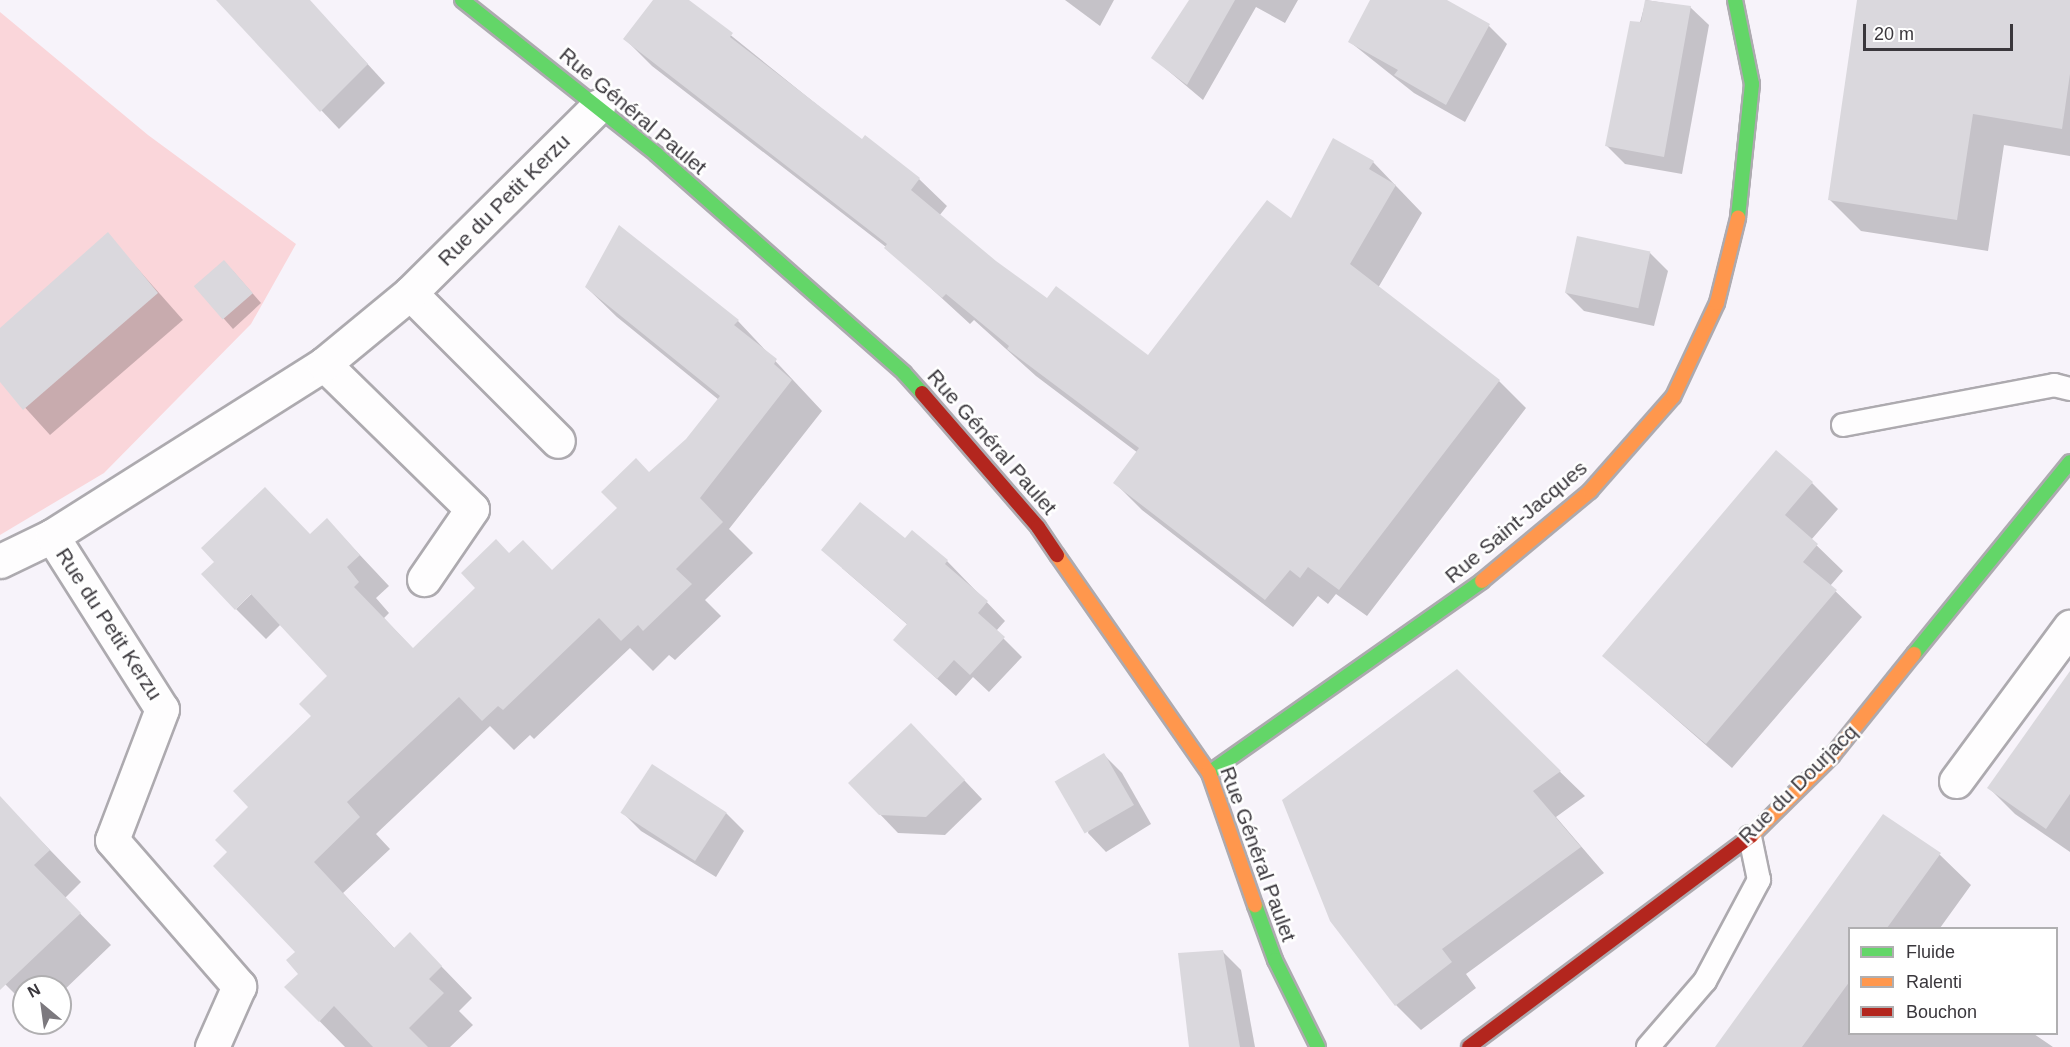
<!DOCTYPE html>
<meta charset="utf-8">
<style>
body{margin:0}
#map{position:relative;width:2070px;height:1047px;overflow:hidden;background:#f7f3fa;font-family:Arial,sans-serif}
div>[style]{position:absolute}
.green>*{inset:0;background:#fad6da}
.shadow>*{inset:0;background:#0003}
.building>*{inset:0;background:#dad8dd;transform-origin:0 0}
.roads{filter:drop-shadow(2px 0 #adaaaf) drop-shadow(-2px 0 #adaaaf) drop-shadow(0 2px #adaaaf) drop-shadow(0 -2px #adaaaf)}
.lane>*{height:22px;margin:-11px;padding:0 11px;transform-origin:11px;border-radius:11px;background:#fefdfe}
.street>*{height:33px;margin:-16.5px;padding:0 16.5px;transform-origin:16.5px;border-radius:16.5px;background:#fefdfe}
.fast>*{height:14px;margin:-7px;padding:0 7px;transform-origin:7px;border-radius:7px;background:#63d668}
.slow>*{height:14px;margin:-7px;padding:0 7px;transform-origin:7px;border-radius:7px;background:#ff974d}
.jam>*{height:14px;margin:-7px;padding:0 7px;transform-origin:7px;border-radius:7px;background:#b3261e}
span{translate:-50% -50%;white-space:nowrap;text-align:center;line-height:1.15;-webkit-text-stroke:5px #fff;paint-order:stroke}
.street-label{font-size:21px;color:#3a373c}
.legend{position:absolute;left:1848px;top:927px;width:210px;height:108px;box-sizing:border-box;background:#fff;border:2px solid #b0afb1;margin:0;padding:8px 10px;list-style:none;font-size:18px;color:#3a373c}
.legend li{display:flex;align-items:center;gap:12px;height:30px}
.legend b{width:30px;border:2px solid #b0afb1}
.north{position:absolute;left:12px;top:975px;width:60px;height:60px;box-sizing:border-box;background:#fff;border:2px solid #b0afb1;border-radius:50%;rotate:331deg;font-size:16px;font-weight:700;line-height:24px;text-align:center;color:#3a373c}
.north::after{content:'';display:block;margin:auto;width:21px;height:27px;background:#7c797e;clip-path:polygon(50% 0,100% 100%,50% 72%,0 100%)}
.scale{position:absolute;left:1863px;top:24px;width:150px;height:27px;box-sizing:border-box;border:3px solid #3a373c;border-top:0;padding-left:8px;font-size:18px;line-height:21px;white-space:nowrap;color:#3a373c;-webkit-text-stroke:4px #fff;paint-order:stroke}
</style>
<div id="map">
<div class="green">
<i style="clip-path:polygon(0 12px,148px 135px,296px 244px,251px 324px,104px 473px,0 535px)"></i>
</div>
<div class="shadow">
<i style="clip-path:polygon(217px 0,309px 0,385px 83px,339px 129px)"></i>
<i style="clip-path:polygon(655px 0,687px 0,862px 141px,919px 179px,947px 206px,939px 216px,995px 262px,1047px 300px,1148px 357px,1291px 221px,1373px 162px,1422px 213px,1378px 288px,1499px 381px,1526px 408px,1367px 616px,1336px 594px,1328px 604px,1318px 596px,1293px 627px,1142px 510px,1115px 483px,1138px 453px,1036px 376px,974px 320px,970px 324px,886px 247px,652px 66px,625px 39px)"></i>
<i style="clip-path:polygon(1065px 0,1114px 0,1100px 26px)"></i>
<i style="clip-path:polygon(1191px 0,1298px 0,1285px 23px,1256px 7px,1203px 100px,1153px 58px)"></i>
<i style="clip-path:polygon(1372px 0,1443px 0,1489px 26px,1507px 44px,1465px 122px,1414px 93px,1350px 42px)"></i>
<i style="clip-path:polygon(1646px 0,1690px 7px,1709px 25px,1682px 174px,1625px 164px,1607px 146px)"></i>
<i style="clip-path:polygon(1858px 0,2070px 0,2070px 156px,2004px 145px,1988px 251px,1861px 231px,1830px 200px)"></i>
<i style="clip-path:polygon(620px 227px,738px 321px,822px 411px,729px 529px,753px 553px,705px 600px,721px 616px,675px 660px,669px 655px,653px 671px,630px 648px,534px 739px,530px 735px,514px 750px,490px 726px,376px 834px,390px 849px,343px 893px,395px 949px,440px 965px,472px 998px,459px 1011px,473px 1025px,450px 1047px,345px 1047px,286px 987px,300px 974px,297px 952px,229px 852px,250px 807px,313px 716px,329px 676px,281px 624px,266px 639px,236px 609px,327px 520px,389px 586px,376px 598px,389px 613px,384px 618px,414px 650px,509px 555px,553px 572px,619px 508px,687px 440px,719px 400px,617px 317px,586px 287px)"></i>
<i style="clip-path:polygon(107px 234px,183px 320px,50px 435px,0 380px,0 330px)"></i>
<i style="clip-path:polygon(1578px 238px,1650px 253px,1668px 271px,1654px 326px,1584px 311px,1566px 293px)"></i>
<i style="clip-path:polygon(233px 271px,261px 303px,233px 329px,196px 287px)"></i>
<i style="clip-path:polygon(1812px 483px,1838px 509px,1811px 540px,1843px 571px,1830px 586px,1862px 617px,1732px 768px,1604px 656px)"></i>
<i style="clip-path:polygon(912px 532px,947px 561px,1005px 621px,996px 631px,1022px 657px,989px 692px,973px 677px,956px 696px,914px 658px,908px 625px,842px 568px,906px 540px)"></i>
<i style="clip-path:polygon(1456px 671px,1585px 796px,1556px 817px,1604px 873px,1466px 974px,1476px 988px,1421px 1030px,1396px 1005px,1331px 920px)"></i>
<i style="clip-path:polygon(2070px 674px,2070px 852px,2015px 814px,1989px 788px)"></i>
<i style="clip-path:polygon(929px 743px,982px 799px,945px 835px,898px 833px,850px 783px)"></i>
<i style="clip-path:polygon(1104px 755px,1122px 773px,1151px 824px,1106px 852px,1088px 833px)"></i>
<i style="clip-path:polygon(623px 813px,726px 813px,744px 831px,716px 877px,641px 831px)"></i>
<i style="clip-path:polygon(17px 816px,81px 882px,65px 898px,111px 945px,60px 994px,60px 987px,24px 987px,24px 1003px,0 979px,0 825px)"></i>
<i style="clip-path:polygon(1883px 816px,1940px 855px,1971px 885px,1940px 928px,1850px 928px,1850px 1034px,2034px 1034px,2053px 1047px,1717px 1047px)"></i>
<i style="clip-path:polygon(1222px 951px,1241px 970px,1255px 1047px,1193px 1047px)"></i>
</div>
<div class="building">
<i style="clip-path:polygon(216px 0,310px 0,368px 64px,320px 112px)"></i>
<i style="clip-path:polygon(653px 0,689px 0,733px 33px,730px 37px,862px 139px,865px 135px,920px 178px,911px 190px,996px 261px,1047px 298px,1056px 286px,1148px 355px,1267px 200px,1291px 218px,1333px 138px,1374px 161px,1369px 169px,1396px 185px,1350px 264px,1500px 380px,1339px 590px,1308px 567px,1300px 578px,1290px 570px,1265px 600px,1113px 483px,1139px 448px,1007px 349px,1009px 346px,946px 294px,942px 298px,884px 248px,887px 244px,623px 39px)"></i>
<i style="clip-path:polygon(1189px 0,1235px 0,1187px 85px,1151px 58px)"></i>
<i style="clip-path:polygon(1370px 0,1447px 0,1490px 24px,1446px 105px,1394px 75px,1398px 70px,1348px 42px)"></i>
<i style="clip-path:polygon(1645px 0,1691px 6px,1664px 157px,1605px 146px,1630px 21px,1641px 22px)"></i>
<i style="clip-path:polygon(1857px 0,2070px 0,2070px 74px,2062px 129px,1973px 114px,1957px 220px,1828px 200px)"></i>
<i style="clip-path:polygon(619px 225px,739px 320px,734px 325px,777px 359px,774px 364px,792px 380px,700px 498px,723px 522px,676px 569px,692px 584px,643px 631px,638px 625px,621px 641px,599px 618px,503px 710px,498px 706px,482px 721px,459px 697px,347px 802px,360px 817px,314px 862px,394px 948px,410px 932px,442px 966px,429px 979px,444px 993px,409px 1028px,428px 1047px,373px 1047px,334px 1006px,319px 1022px,284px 987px,298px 974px,286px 960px,295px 952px,213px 866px,227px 852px,215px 840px,248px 807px,233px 791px,311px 716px,299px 704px,327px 676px,251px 594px,235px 610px,201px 574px,214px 562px,201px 548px,265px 487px,310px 534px,327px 518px,360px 555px,347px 567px,359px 582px,354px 587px,413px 648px,475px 588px,461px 573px,496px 539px,509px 553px,523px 540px,552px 570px,617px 508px,601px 492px,636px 458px,649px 472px,686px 439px,720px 396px,585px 287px)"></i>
<i style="clip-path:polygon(108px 232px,158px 293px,23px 410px,0 382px,0 328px)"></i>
<i style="left:1577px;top:236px;width:75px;height:58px;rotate:12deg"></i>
<i style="left:224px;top:260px;width:44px;height:40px;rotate:49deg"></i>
<i style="clip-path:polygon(1776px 450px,1813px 482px,1785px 515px,1818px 544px,1803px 562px,1837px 590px,1706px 744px,1602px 656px)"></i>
<i style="clip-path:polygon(860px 502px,905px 538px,912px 530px,948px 560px,945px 564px,988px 601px,978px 613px,1005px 637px,970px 675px,954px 660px,937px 679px,893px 640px,907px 624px,821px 550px)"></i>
<i style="clip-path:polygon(1457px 669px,1561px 771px,1533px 791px,1581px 847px,1442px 949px,1452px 962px,1395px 1006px,1330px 921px,1282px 800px)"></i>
<i style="clip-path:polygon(2070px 671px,2070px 794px,2046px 829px,1987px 788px)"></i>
<i style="clip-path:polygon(911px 723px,965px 780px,926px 817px,879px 815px,848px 783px)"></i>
<i style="left:1104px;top:753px;width:60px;height:57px;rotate:60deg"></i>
<i style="left:652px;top:764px;width:89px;height:58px;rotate:33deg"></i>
<i style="clip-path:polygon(0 796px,50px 850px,34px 865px,81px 913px,0 990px)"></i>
<i style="clip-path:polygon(1883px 814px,1941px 853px,1887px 928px,1850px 928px,1850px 981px,1802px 1047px,1715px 1047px)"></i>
<i style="clip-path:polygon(1223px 950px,1240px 1047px,1189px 1047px,1178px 953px)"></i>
</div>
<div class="roads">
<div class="lane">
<i style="left:1843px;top:425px;width:215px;rotate:-10.7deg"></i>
<i style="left:2054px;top:385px;width:16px;rotate:14deg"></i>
<i style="left:1648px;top:1047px;width:87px;rotate:-49.2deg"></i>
<i style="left:1705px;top:981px;width:115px;rotate:-61.9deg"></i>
<i style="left:1759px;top:880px;width:44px;rotate:-101.8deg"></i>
</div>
<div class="street">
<i style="left:410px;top:293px;width:209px;rotate:45deg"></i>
<i style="left:324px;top:364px;width:207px;rotate:44.4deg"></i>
<i style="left:472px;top:509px;width:85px;rotate:124.4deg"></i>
<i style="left:52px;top:536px;width:205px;rotate:57.6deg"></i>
<i style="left:162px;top:709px;width:140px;rotate:110.9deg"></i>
<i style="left:112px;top:840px;width:194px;rotate:49deg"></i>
<i style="left:239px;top:986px;width:67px;rotate:113.9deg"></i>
<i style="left:0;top:561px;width:58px;rotate:-25.7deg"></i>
<i style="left:52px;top:536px;width:322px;rotate:-32.3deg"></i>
<i style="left:324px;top:364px;width:112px;rotate:-39.5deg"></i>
<i style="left:410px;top:293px;width:265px;rotate:-44.8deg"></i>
<i style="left:1956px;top:781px;width:192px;rotate:-53.5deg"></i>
</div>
<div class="fast">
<i style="left:462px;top:0;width:248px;rotate:38.4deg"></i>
<i style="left:656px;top:154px;width:331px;rotate:41.4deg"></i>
<i style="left:904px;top:373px;width:27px;rotate:48deg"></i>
<i style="left:1735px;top:0;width:86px;rotate:78.6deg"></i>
<i style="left:1752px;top:84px;width:135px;rotate:96deg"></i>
<i style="left:1914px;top:654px;width:247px;rotate:-50.9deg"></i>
<i style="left:1209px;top:773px;width:334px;rotate:-35.1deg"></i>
<i style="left:1255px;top:905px;width:59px;rotate:70deg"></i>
<i style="left:1275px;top:960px;width:97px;rotate:63.7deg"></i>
</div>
<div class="slow">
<i style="left:1057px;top:555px;width:266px;rotate:55.1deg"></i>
<i style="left:1209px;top:773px;width:140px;rotate:70.8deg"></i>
<i style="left:1482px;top:581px;width:141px;rotate:-39.8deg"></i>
<i style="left:1590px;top:491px;width:125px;rotate:-48.6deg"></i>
<i style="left:1673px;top:397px;width:104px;rotate:-64.9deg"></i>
<i style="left:1717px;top:303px;width:88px;rotate:-76.1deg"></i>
<i style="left:1751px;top:836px;width:114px;rotate:-44.6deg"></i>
<i style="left:1832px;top:756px;width:131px;rotate:-51.2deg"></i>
</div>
<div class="jam">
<i style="left:922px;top:393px;width:177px;rotate:49.1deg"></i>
<i style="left:1038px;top:527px;width:34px;rotate:56deg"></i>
<i style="left:1469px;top:1047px;width:352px;rotate:-36.8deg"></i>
</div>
</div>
<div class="street-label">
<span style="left:633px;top:111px;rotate:40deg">Rue Général Paulet</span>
<span style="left:504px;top:200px;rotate:-45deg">Rue du Petit Kerzu</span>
<span style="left:992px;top:442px;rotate:49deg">Rue Général Paulet</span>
<span style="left:1516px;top:522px;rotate:-40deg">Rue Saint-Jacques</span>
<span style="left:109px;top:624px;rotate:57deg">Rue du Petit Kerzu</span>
<span style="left:1798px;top:784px;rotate:-45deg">Rue du Dourjacq</span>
<span style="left:1258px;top:854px;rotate:70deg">Rue Général Paulet</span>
</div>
<ul class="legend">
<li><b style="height:8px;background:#63d668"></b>Fluide</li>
<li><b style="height:8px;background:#ff974d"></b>Ralenti</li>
<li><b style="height:8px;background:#b3261e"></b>Bouchon</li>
</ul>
<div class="north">N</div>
<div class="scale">20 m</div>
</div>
